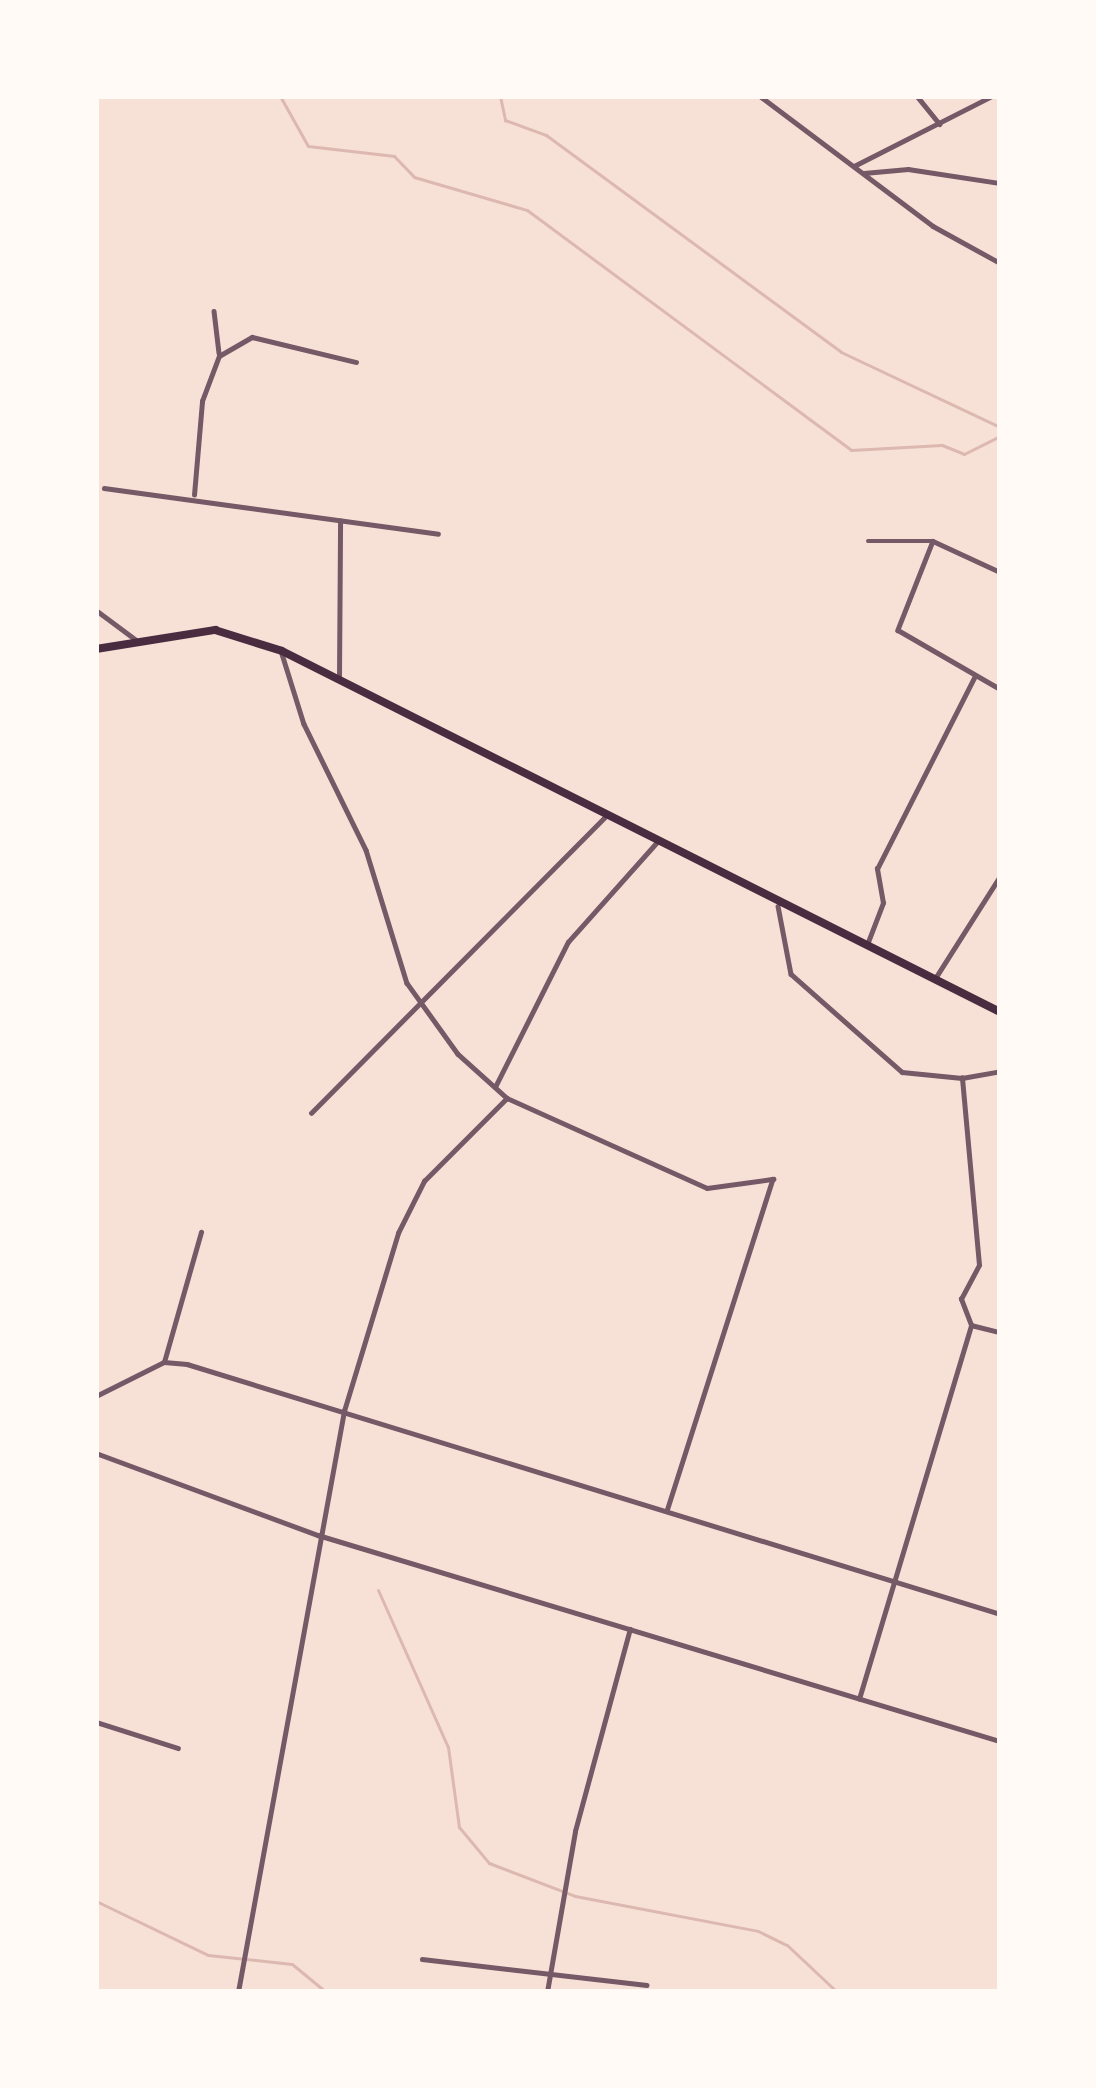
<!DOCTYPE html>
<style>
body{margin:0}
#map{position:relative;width:1096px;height:2088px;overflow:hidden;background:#f7e1d7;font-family:"Exo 2",sans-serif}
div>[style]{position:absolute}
.stream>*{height:3px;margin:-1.5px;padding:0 1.5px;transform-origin:1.5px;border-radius:1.5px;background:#dcb8b0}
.minor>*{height:4.5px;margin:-2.25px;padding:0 2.25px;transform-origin:2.25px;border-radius:2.25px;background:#755966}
.trunk>*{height:8px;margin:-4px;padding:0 4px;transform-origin:4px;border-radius:4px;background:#4a2c40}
span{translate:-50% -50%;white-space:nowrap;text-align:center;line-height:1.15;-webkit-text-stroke:9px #fffaf5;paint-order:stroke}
.frame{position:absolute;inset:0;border:99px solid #fffaf5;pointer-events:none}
</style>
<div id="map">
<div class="stream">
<i style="left:280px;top:96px;width:57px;rotate:60.8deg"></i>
<i style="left:308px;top:146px;width:87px;rotate:6.6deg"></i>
<i style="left:394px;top:156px;width:29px;rotate:46deg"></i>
<i style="left:414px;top:177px;width:118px;rotate:16.3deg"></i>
<i style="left:527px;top:210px;width:403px;rotate:36.5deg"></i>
<i style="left:851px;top:450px;width:91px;rotate:-3.1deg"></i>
<i style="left:942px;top:445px;width:24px;rotate:22deg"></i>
<i style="left:964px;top:454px;width:40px;rotate:-26.6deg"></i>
<i style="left:500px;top:96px;width:25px;rotate:78deg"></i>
<i style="left:505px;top:120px;width:44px;rotate:20.1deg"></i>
<i style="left:546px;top:135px;width:366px;rotate:36.3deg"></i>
<i style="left:841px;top:352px;width:176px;rotate:25.3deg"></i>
<i style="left:378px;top:1590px;width:172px;rotate:66deg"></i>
<i style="left:448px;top:1747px;width:81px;rotate:82.2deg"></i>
<i style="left:459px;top:1827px;width:47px;rotate:50.2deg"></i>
<i style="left:489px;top:1863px;width:92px;rotate:21deg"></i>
<i style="left:575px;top:1896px;width:186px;rotate:10.8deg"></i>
<i style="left:758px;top:1931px;width:32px;rotate:26deg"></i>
<i style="left:787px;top:1945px;width:69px;rotate:43.2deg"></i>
<i style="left:96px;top:1901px;width:124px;rotate:25.7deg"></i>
<i style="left:208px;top:1955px;width:84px;rotate:6.1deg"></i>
<i style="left:292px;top:1964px;width:44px;rotate:39.5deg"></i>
</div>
<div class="minor">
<i style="left:760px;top:96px;width:216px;rotate:36.9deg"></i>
<i style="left:933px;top:226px;width:77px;rotate:28.9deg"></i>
<i style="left:917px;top:96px;width:36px;rotate:51deg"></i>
<i style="left:854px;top:166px;width:155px;rotate:-26.9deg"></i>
<i style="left:864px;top:173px;width:44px;rotate:-5.2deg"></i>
<i style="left:908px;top:169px;width:93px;rotate:8.7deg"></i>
<i style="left:214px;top:311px;width:42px;rotate:83.2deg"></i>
<i style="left:104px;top:488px;width:337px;rotate:7.8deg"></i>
<i style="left:194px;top:495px;width:94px;rotate:-85.1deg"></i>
<i style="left:202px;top:401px;width:48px;rotate:-69.3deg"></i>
<i style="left:219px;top:356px;width:38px;rotate:-30deg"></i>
<i style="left:252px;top:337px;width:107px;rotate:13.5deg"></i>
<i style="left:868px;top:541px;width:65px"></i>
<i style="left:933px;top:541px;width:74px;rotate:24.8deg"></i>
<i style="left:933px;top:541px;width:96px;rotate:111.5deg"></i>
<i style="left:898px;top:630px;width:118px;rotate:30deg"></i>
<i style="left:96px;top:610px;width:54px;rotate:36.7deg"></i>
<i style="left:282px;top:654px;width:73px;rotate:72.6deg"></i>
<i style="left:304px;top:724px;width:140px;rotate:63.8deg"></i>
<i style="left:366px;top:850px;width:139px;rotate:72.9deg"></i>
<i style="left:407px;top:983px;width:87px;rotate:54.3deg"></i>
<i style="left:458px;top:1054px;width:66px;rotate:41.9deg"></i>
<i style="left:507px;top:1098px;width:219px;rotate:24.2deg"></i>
<i style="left:707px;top:1188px;width:67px;rotate:-7.8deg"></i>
<i style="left:773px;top:1179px;width:346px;rotate:107.7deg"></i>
<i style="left:339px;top:677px;width:156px;rotate:-89.6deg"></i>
<i style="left:778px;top:906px;width:69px;rotate:79.2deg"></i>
<i style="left:791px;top:974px;width:148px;rotate:41.4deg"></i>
<i style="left:902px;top:1072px;width:60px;rotate:5.7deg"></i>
<i style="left:962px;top:1078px;width:39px;rotate:-10deg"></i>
<i style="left:868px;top:942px;width:42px;rotate:-69deg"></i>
<i style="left:883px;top:903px;width:35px;rotate:-100deg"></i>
<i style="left:877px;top:869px;width:216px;rotate:-63.1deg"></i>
<i style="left:936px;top:977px;width:120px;rotate:-57.6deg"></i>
<i style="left:495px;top:1087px;width:162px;rotate:-63.3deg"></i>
<i style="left:568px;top:942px;width:135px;rotate:-48.3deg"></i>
<i style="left:311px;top:1113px;width:419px;rotate:-45.2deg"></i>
<i style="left:971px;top:1325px;width:30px;rotate:14deg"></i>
<i style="left:164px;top:1362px;width:135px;rotate:-74.1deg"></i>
<i style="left:96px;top:1396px;width:76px;rotate:-26.6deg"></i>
<i style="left:164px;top:1362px;width:23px;rotate:5deg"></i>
<i style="left:187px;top:1364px;width:851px;rotate:17.09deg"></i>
<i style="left:96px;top:1453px;width:237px;rotate:20.3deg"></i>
<i style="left:318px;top:1535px;width:712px;rotate:16.81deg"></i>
<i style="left:859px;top:1699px;width:390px;rotate:-73.3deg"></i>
<i style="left:971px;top:1325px;width:28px;rotate:-111deg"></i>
<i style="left:961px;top:1299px;width:38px;rotate:-62deg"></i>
<i style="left:979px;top:1265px;width:188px;rotate:-95.2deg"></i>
<i style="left:96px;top:1722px;width:86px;rotate:17.6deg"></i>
<i style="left:422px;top:1959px;width:226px;rotate:6.6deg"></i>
<i style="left:238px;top:1992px;width:591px;rotate:-79.66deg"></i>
<i style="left:344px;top:1411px;width:186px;rotate:-73.1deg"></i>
<i style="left:398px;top:1233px;width:58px;rotate:-63.4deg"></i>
<i style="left:424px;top:1181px;width:117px;rotate:-45deg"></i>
<i style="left:547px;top:1992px;width:163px;rotate:-80.1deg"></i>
<i style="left:575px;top:1831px;width:209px;rotate:-74.8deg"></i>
</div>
<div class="trunk">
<i style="left:96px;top:649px;width:121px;rotate:-9.1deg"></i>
<i style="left:215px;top:630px;width:70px;rotate:17.4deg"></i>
<i style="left:282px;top:651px;width:804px;rotate:26.69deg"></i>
</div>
<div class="frame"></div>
</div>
